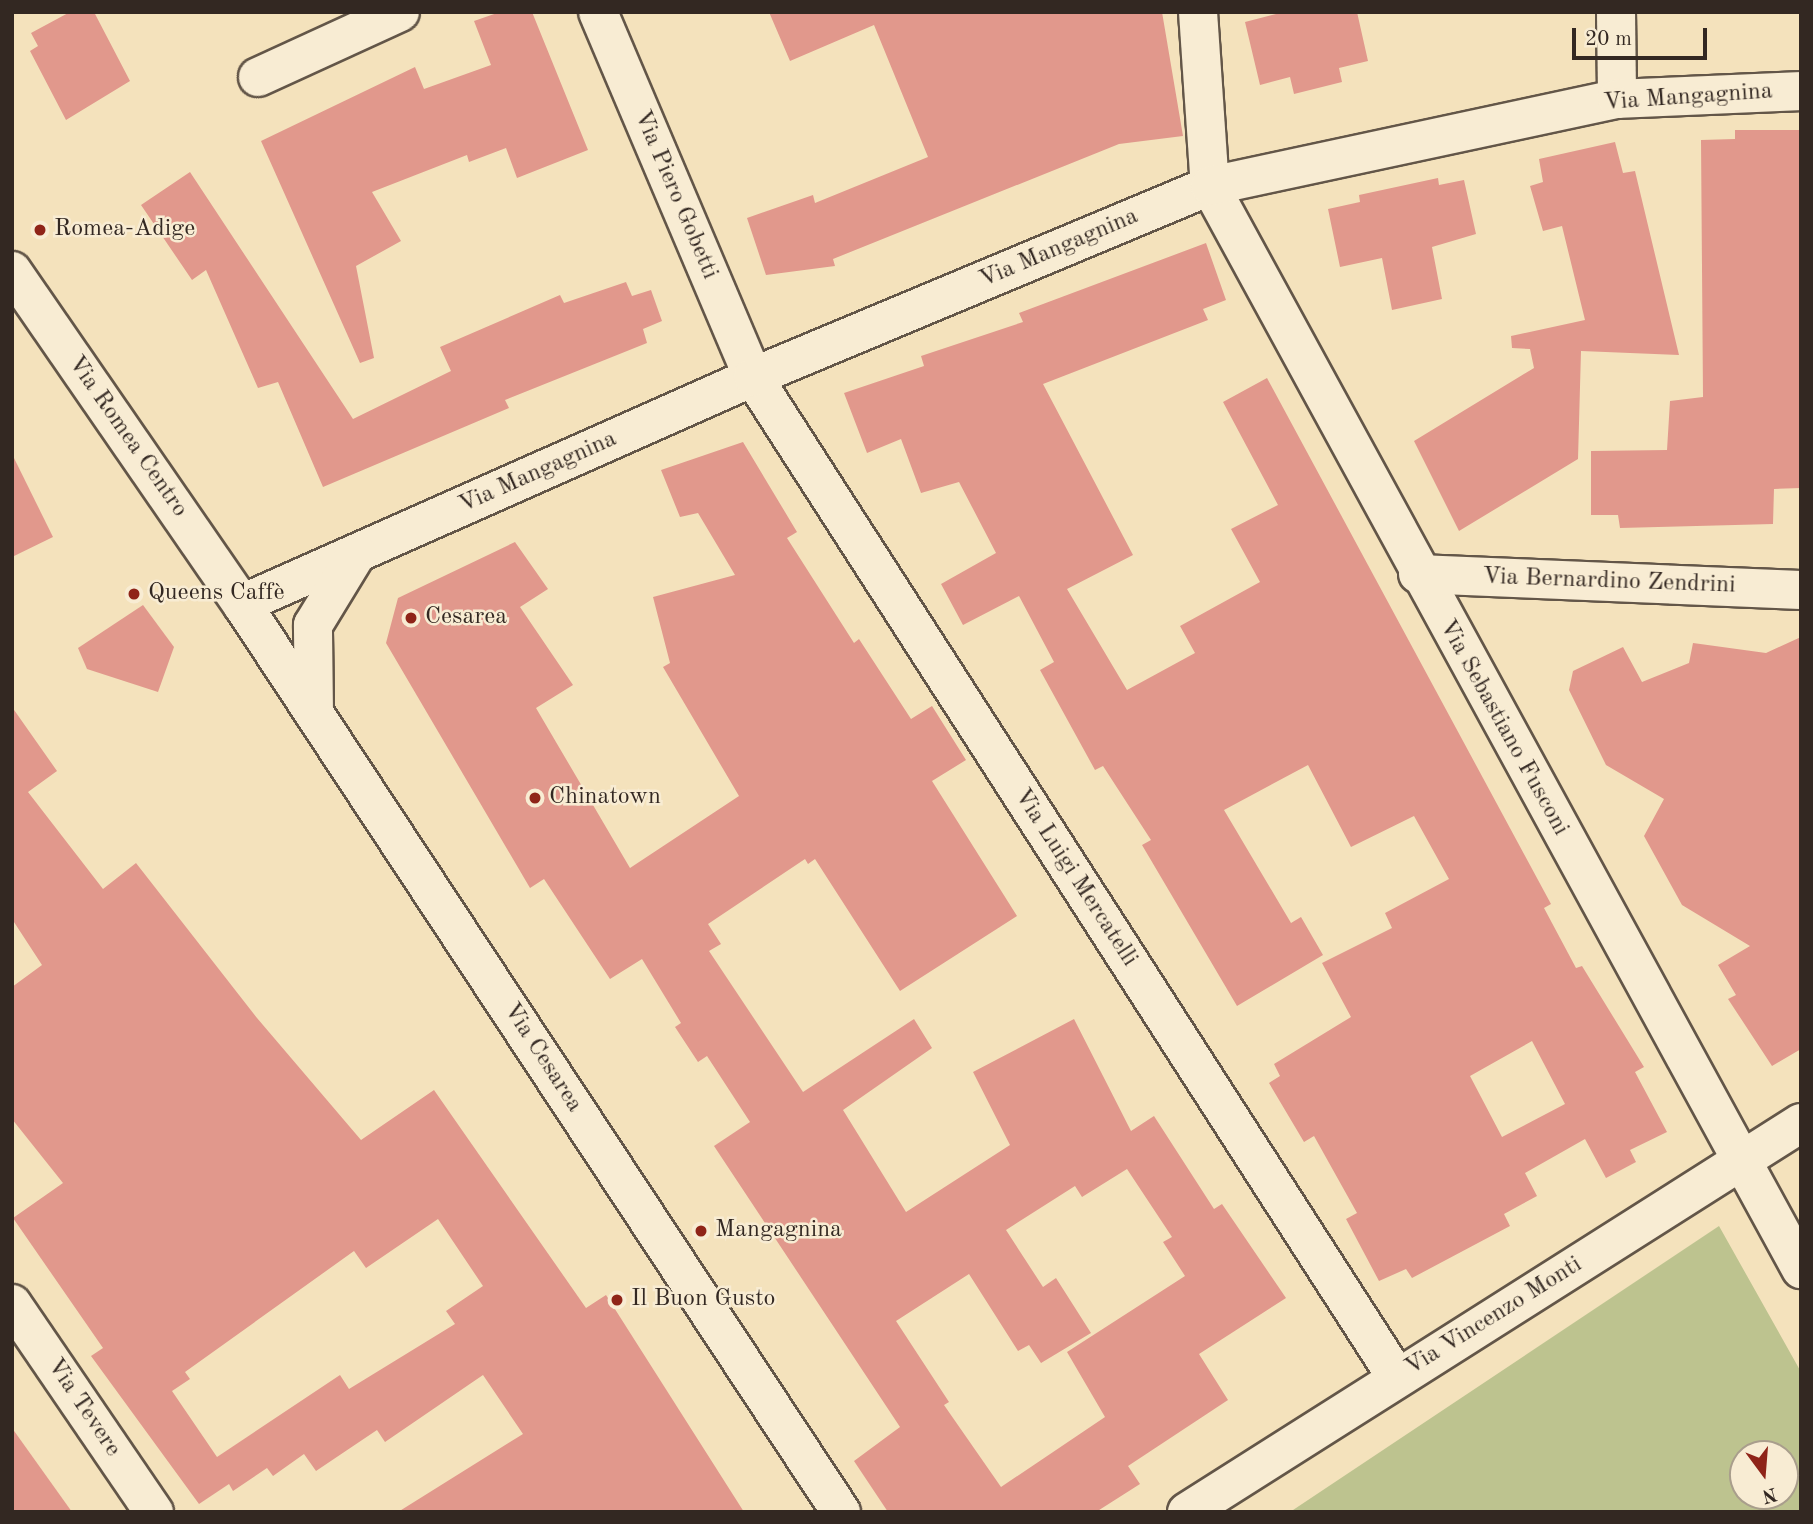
<!DOCTYPE html>
<meta charset="utf-8">
<style>
body{margin:0}
#map{position:relative;width:1813px;height:1524px;overflow:hidden;background:#f4e2bc;font-family:"Old Standard TT",serif}
div>[style]{position:absolute}
.green>*{inset:0;background:#bdc38f}
.building>*{inset:0;background:#e1988c}
.roads{filter:drop-shadow(2px 0 #635648) drop-shadow(-2px 0 #635648) drop-shadow(0 2px #635648) drop-shadow(0 -2px #635648)}
.street>*{height:38px;margin:-19px;padding:0 19px;transform-origin:19px;border-radius:19px;background:#f8ecd3}
.secondary>*{height:38px;margin:-19px;padding:0 19px;transform-origin:19px;border-radius:19px;background:#f8ecd3}
.dots>*{width:19px;height:19px;translate:-50% -50%;box-sizing:border-box;border:4px solid #f8ecd3;border-radius:50%}
span{translate:-50% -50%;white-space:nowrap;text-align:center;line-height:1.15;-webkit-text-stroke:5px #f8ecd3;paint-order:stroke}
.street-label{font-size:24px;color:#332822}
.poi-label{font-size:24px;color:#332822}
.left{translate:0 -50%;text-align:left}
.frame{position:absolute;inset:0;border:14px solid #332822;pointer-events:none}
.north{position:absolute;left:1729px;top:1440px;width:70px;height:70px;box-sizing:border-box;background:#f8ecd3;border:2px solid #a99e8c;border-radius:50%;rotate:164deg;font-size:19px;font-weight:700;line-height:28px;text-align:center;color:#332822}
.north::after{content:'';display:block;margin:auto;width:24px;height:32px;background:#8f2418;clip-path:polygon(50% 0,100% 100%,50% 72%,0 100%)}
.scale{position:absolute;left:1572px;top:28px;width:135px;height:32px;box-sizing:border-box;border:4px solid #332822;border-top:0;padding-left:9px;font-size:21px;line-height:24px;white-space:nowrap;color:#332822;-webkit-text-stroke:5px #f8ecd3;paint-order:stroke}
</style>
<div id="map">
<div class="green">
<i style="clip-path:polygon(evenodd,1719px 1226px,1801px 1372px,1801px 1512px,1290px 1512px,1719px 1226px,1743px 1454px,1785px 1454px,1785px 1496px,1743px 1496px,1743px 1454px)"></i>
</div>
<div class="building">
<i style="clip-path:polygon(70px 12px,94px 12px,130px 81px,66px 120px,30px 51px,38px 46px,31px 33px)"></i>
<i style="clip-path:polygon(500px 12px,532px 12px,588px 150px,517px 178px,506px 148px,469px 162px,467px 155px,372px 192px,401px 241px,356px 266px,374px 358px,360px 363px,261px 141px,415px 67px,424px 89px,491px 65px,474px 21px)"></i>
<i style="clip-path:polygon(769px 12px,1162px 12px,1183px 136px,1119px 144px,833px 259px,835px 266px,766px 275px,747px 218px,813px 195px,815px 203px,928px 157px,874px 25px,790px 61px)"></i>
<i style="clip-path:polygon(1284px 12px,1357px 12px,1368px 61px,1339px 68px,1342px 82px,1294px 94px,1290px 77px,1260px 85px,1245px 22px)"></i>
<i style="clip-path:polygon(1735px 130px,1801px 130px,1801px 488px,1774px 489px,1773px 524px,1620px 528px,1618px 515px,1591px 515px,1591px 451px,1667px 450px,1670px 401px,1703px 397px,1701px 140px,1735px 139px)"></i>
<i style="clip-path:polygon(1615px 142px,1623px 173px,1635px 171px,1679px 355px,1581px 351px,1578px 459px,1459px 531px,1414px 441px,1534px 368px,1530px 349px,1512px 348px,1511px 336px,1585px 320px,1562px 226px,1543px 231px,1530px 186px,1543px 182px,1539px 159px)"></i>
<i style="clip-path:polygon(190px 172px,353px 419px,451px 371px,440px 347px,560px 295px,564px 303px,626px 282px,632px 296px,651px 290px,662px 321px,643px 329px,647px 343px,505px 400px,509px 408px,323px 487px,278px 382px,258px 388px,206px 270px,192px 280px,141px 205px)"></i>
<i style="clip-path:polygon(1438px 178px,1439px 185px,1464px 180px,1476px 234px,1432px 247px,1442px 299px,1392px 310px,1382px 258px,1340px 267px,1328px 209px,1360px 202px,1359px 195px)"></i>
<i style="clip-path:polygon(evenodd,1206px 243px,1226px 300px,1203px 309px,1208px 320px,1043px 384px,1133px 555px,1067px 589px,1127px 690px,1195px 653px,1180px 626px,1260px 582px,1231px 529px,1278px 505px,1223px 402px,1267px 378px,1551px 904px,1544px 908px,1576px 968px,1582px 966px,1644px 1067px,1635px 1072px,1667px 1132px,1630px 1150px,1636px 1162px,1606px 1178px,1585px 1139px,1525px 1173px,1537px 1196px,1504px 1214px,1510px 1226px,1412px 1278px,1406px 1269px,1379px 1281px,1346px 1219px,1357px 1213px,1314px 1136px,1304px 1142px,1269px 1083px,1280px 1076px,1274px 1064px,1351px 1017px,1322px 963px,1392px 928px,1385px 913px,1449px 879px,1414px 816px,1351px 847px,1308px 765px,1224px 810px,1291px 923px,1301px 917px,1323px 955px,1237px 1006px,1142px 845px,1151px 840px,1103px 766px,1095px 770px,1040px 670px,1054px 662px,1019px 596px,963px 625px,941px 584px,996px 553px,959px 482px,921px 493px,901px 439px,867px 453px,844px 393px,924px 366px,921px 356px,1023px 322px,1019px 313px,1206px 243px,1532px 1041px,1565px 1104px,1502px 1137px,1470px 1076px,1532px 1041px)"></i>
<i style="clip-path:polygon(evenodd,743px 442px,797px 532px,787px 538px,854px 643px,859px 639px,911px 719px,932px 706px,966px 760px,932px 781px,1017px 916px,900px 991px,815px 859px,808px 864px,805px 859px,708px 924px,721px 944px,709px 951px,803px 1092px,914px 1019px,932px 1048px,843px 1110px,906px 1212px,1010px 1145px,973px 1072px,1074px 1019px,1131px 1131px,1154px 1116px,1214px 1209px,1222px 1204px,1286px 1298px,1199px 1354px,1228px 1400px,1128px 1466px,1140px 1484px,1096px 1512px,888px 1512px,854px 1461px,900px 1427px,714px 1146px,750px 1122px,707px 1056px,698px 1062px,675px 1027px,681px 1023px,642px 959px,610px 979px,544px 879px,530px 888px,386px 643px,398px 598px,515px 542px,548px 589px,520px 607px,573px 685px,536px 708px,630px 868px,739px 796px,663px 667px,670px 663px,653px 597px,735px 575px,698px 513px,680px 517px,661px 470px,743px 442px,1127px 1169px,1172px 1237px,1163px 1242px,1185px 1276px,1067px 1352px,1105px 1417px,1001px 1487px,944px 1405px,949px 1402px,896px 1321px,969px 1274px,1018px 1351px,1029px 1345px,1041px 1363px,1091px 1333px,1056px 1278px,1043px 1287px,1006px 1230px,1075px 1186px,1082px 1197px,1127px 1169px)"></i>
<i style="clip-path:polygon(12px 454px,53px 537px,12px 557px)"></i>
<i style="clip-path:polygon(143px 605px,174px 647px,158px 692px,87px 669px,78px 648px)"></i>
<i style="clip-path:polygon(1801px 637px,1801px 1049px,1772px 1066px,1728px 999px,1736px 995px,1718px 965px,1750px 946px,1682px 905px,1644px 836px,1664px 799px,1606px 765px,1569px 690px,1573px 671px,1623px 647px,1642px 682px,1689px 663px,1693px 643px,1766px 653px)"></i>
<i style="clip-path:polygon(evenodd,12px 707px,57px 771px,28px 792px,103px 889px,136px 863px,257px 1018px,361px 1140px,434px 1090px,586px 1308px,606px 1295px,744px 1512px,398px 1512px,523px 1434px,483px 1375px,385px 1442px,377px 1430px,316px 1471px,304px 1454px,273px 1476px,267px 1468px,233px 1491px,229px 1484px,199px 1504px,91px 1356px,103px 1348px,13px 1218px,63px 1183px,12px 1119px,12px 987px,42px 965px,12px 919px,12px 707px,438px 1219px,483px 1286px,446px 1311px,455px 1324px,349px 1389px,340px 1375px,217px 1457px,172px 1391px,190px 1379px,185px 1372px,354px 1251px,366px 1268px,438px 1219px)"></i>
<i style="clip-path:polygon(12px 1428px,72px 1512px,12px 1512px)"></i>
</div>
<div class="roads">
<div class="street">
<i style="left:598px;top:12px;width:397px;rotate:67deg"></i>
<i style="left:753px;top:377px;width:1190px;rotate:57.24deg"></i>
<i style="left:1198px;top:12px;width:174px;rotate:86.1deg"></i>
<i style="left:1210px;top:186px;width:1234px;rotate:61.38deg"></i>
<i style="left:1616px;top:12px;width:87px;rotate:89.3deg"></i>
<i style="left:258px;top:77px;width:156px;rotate:-24.6deg"></i>
<i style="left:1418px;top:574px;width:383px;rotate:2.4deg"></i>
<i style="left:242px;top:604px;width:559px;rotate:-23.95deg"></i>
<i style="left:753px;top:377px;width:495px;rotate:-22.7deg"></i>
<i style="left:1210px;top:186px;width:416px;rotate:-12.1deg"></i>
<i style="left:1617px;top:99px;width:184px;rotate:-2.5deg"></i>
<i style="left:314px;top:713px;width:88px;rotate:-90.7deg"></i>
<i style="left:313px;top:625px;width:84px;rotate:-58.6deg"></i>
<i style="left:12px;top:1304px;width:252px;rotate:55.7deg"></i>
<i style="left:1187px;top:1512px;width:727px;rotate:-32.36deg"></i>
</div>
<div class="secondary">
<i style="left:12px;top:271px;width:405px;rotate:55.4deg"></i>
<i style="left:242px;top:604px;width:1088px;rotate:56.59deg"></i>
</div>
</div>
<div class="dots">
<i style="left:40px;top:230px;background:#8f2418"></i>
<i style="left:134px;top:594px;background:#8f2418"></i>
<i style="left:411px;top:618px;background:#8f2418"></i>
<i style="left:535px;top:798px;background:#8f2418"></i>
<i style="left:701px;top:1231px;background:#8f2418"></i>
<i style="left:617px;top:1300px;background:#8f2418"></i>
</div>
<div class="street-label">
<span style="left:1688px;top:98px;rotate:-4deg">Via Mangagnina</span>
<span style="left:675px;top:195px;rotate:67deg">Via Piero Gobetti</span>
<span style="left:1059px;top:249px;rotate:-23deg">Via Mangagnina</span>
<span style="left:127px;top:437px;rotate:55deg">Via Romea Centro</span>
<span style="left:538px;top:473px;rotate:-24deg">Via Mangagnina</span>
<span style="left:1609px;top:582px;rotate:2deg">Via Bernardino Zendrini</span>
<span style="left:1503px;top:728px;rotate:61deg">Via Sebastiano Fusconi</span>
<span style="left:1075px;top:878px;rotate:57deg">Via Luigi Mercatelli</span>
<span style="left:542px;top:1058px;rotate:57deg">Via Cesarea</span>
<span style="left:1494px;top:1317px;rotate:-32deg">Via Vincenzo Monti</span>
<span style="left:83px;top:1408px;rotate:56deg">Via Tevere</span>
</div>
<div class="poi-label">
<span class="left" style="left:54px;top:230px">Romea-Adige</span>
<span class="left" style="left:148px;top:594px">Queens Caffè</span>
<span class="left" style="left:425px;top:618px">Cesarea</span>
<span class="left" style="left:549px;top:798px">Chinatown</span>
<span class="left" style="left:715px;top:1231px">Mangagnina</span>
<span class="left" style="left:631px;top:1300px">Il Buon Gusto</span>
</div>
<div class="frame"></div>
<div class="north">N</div>
<div class="scale">20 m</div>
</div>
